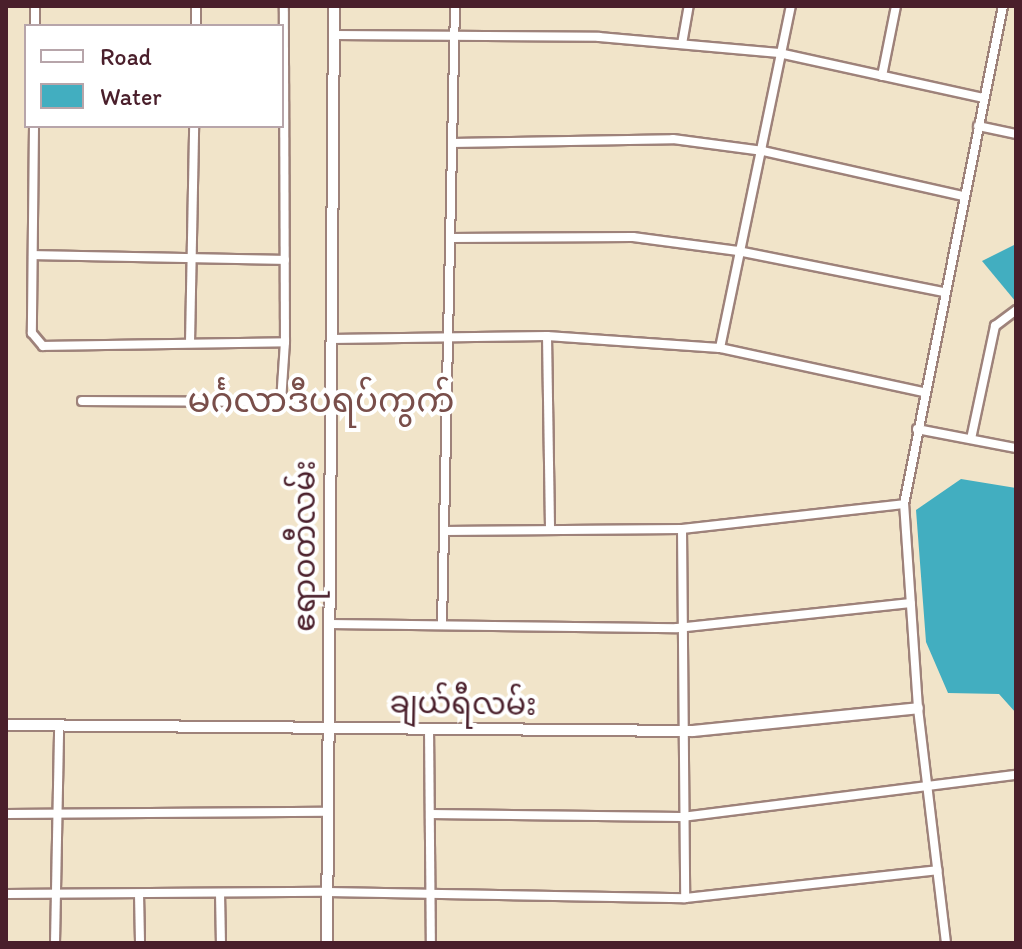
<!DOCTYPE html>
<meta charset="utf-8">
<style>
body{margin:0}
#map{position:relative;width:1022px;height:949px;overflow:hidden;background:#f1e4c9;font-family:Itim,"Noto Sans Myanmar",sans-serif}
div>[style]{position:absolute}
.water>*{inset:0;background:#42aec0}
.roads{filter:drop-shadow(2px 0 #9e827a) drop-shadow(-2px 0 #9e827a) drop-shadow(0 2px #9e827a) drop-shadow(0 -2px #9e827a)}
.minor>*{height:8px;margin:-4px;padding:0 4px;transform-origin:4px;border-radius:4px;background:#fff}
.tertiary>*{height:10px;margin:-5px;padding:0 5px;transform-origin:5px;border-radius:5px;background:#fff}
span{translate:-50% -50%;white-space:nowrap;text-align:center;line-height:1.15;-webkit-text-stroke:8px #fff;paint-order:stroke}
.street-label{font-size:30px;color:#4a1f2b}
.quarter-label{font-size:34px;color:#794e4a}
.frame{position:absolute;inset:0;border:8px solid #4a1f2b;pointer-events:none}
.legend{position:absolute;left:24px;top:24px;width:260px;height:104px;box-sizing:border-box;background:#fff;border:2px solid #b7a5aa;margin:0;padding:10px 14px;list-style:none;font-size:24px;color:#4a1f2b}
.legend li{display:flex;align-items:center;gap:16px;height:40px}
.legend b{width:40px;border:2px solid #b7a5aa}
</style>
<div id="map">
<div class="water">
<i style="clip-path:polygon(1016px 244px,1016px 302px,982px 261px)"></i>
<i style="clip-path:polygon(961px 479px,1016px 488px,1016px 713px,999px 694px,948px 693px,926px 642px,916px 510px)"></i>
</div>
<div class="roads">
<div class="minor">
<i style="left:35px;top:26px;width:20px;rotate:-90deg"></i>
<i style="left:196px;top:26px;width:20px;rotate:-90deg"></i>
<i style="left:334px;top:35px;width:265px;rotate:0.4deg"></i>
<i style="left:599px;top:37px;width:181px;rotate:5.1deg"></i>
<i style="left:779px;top:53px;width:210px;rotate:12.4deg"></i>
<i style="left:682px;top:44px;width:39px;rotate:-80deg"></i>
<i style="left:882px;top:76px;width:71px;rotate:-78.7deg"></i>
<i style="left:34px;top:126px;width:207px;rotate:90.6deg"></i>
<i style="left:32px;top:333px;width:17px;rotate:50deg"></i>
<i style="left:43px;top:346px;width:242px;rotate:-0.9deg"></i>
<i style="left:285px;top:342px;width:336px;rotate:-90.2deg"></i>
<i style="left:978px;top:126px;width:39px;rotate:12deg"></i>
<i style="left:452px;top:143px;width:221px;rotate:-1deg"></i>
<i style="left:673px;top:139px;width:91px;rotate:7.6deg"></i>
<i style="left:763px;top:151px;width:205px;rotate:12.7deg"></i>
<i style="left:450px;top:238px;width:183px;rotate:-0.3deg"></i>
<i style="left:633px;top:237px;width:106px;rotate:7.6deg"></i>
<i style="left:738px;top:251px;width:210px;rotate:11.3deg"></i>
<i style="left:33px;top:255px;width:252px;rotate:1.1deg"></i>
<i style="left:547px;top:336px;width:194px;rotate:89.1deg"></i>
<i style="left:331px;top:339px;width:216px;rotate:-0.8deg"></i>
<i style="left:547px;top:336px;width:173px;rotate:4deg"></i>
<i style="left:720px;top:348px;width:208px;rotate:12.2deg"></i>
<i style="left:190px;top:343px;width:217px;rotate:-88.9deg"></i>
<i style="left:720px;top:348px;width:349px;rotate:-78.3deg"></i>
<i style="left:82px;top:401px;width:199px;rotate:0.3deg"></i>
<i style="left:281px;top:402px;width:60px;rotate:-86.2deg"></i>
<i style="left:917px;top:429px;width:101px;rotate:10.9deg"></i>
<i style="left:971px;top:439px;width:116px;rotate:-78deg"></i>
<i style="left:995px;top:326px;width:26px;rotate:-37deg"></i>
<i style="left:682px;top:529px;width:369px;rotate:89.5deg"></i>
<i style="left:444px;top:531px;width:238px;rotate:-0.5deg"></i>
<i style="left:682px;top:529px;width:223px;rotate:-6.4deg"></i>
<i style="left:329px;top:624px;width:348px;rotate:0.7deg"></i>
<i style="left:677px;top:628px;width:235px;rotate:-6.1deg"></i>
<i style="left:442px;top:625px;width:619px;rotate:-88.8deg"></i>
<i style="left:429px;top:728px;width:215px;rotate:89.5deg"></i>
<i style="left:6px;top:814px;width:321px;rotate:-0.4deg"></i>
<i style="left:430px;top:814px;width:252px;rotate:0.7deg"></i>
<i style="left:682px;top:817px;width:337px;rotate:-7.2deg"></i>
<i style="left:220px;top:893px;width:50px;rotate:88.9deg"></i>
<i style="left:6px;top:894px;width:321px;rotate:-0.4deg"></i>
<i style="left:327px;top:892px;width:358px;rotate:1deg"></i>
<i style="left:685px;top:898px;width:254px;rotate:-6.3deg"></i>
<i style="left:139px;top:894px;width:49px;rotate:88.8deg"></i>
<i style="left:55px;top:943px;width:218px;rotate:-88.9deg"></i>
<i style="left:946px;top:943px;width:237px;rotate:-96.8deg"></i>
<i style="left:918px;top:708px;width:204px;rotate:-93.9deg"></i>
<i style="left:904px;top:504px;width:508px;rotate:-78.76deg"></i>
</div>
<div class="tertiary">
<i style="left:6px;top:725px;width:687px;rotate:0.5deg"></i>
<i style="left:693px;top:731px;width:226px;rotate:-5.8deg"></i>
<i style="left:327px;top:943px;width:937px;rotate:-89.57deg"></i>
</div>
</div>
<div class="street-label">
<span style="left:305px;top:546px;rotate:-90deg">ဧရာဝတီလမ်း</span>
<span style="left:463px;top:704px;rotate:1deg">ချယ်ရီလမ်း</span>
</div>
<div class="quarter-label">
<span style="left:321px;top:401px">မင်္ဂလာဒီပရပ်ကွက်</span>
</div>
<div class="frame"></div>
<ul class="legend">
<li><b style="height:10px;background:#fff"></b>Road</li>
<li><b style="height:22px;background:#42aec0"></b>Water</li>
</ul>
</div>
